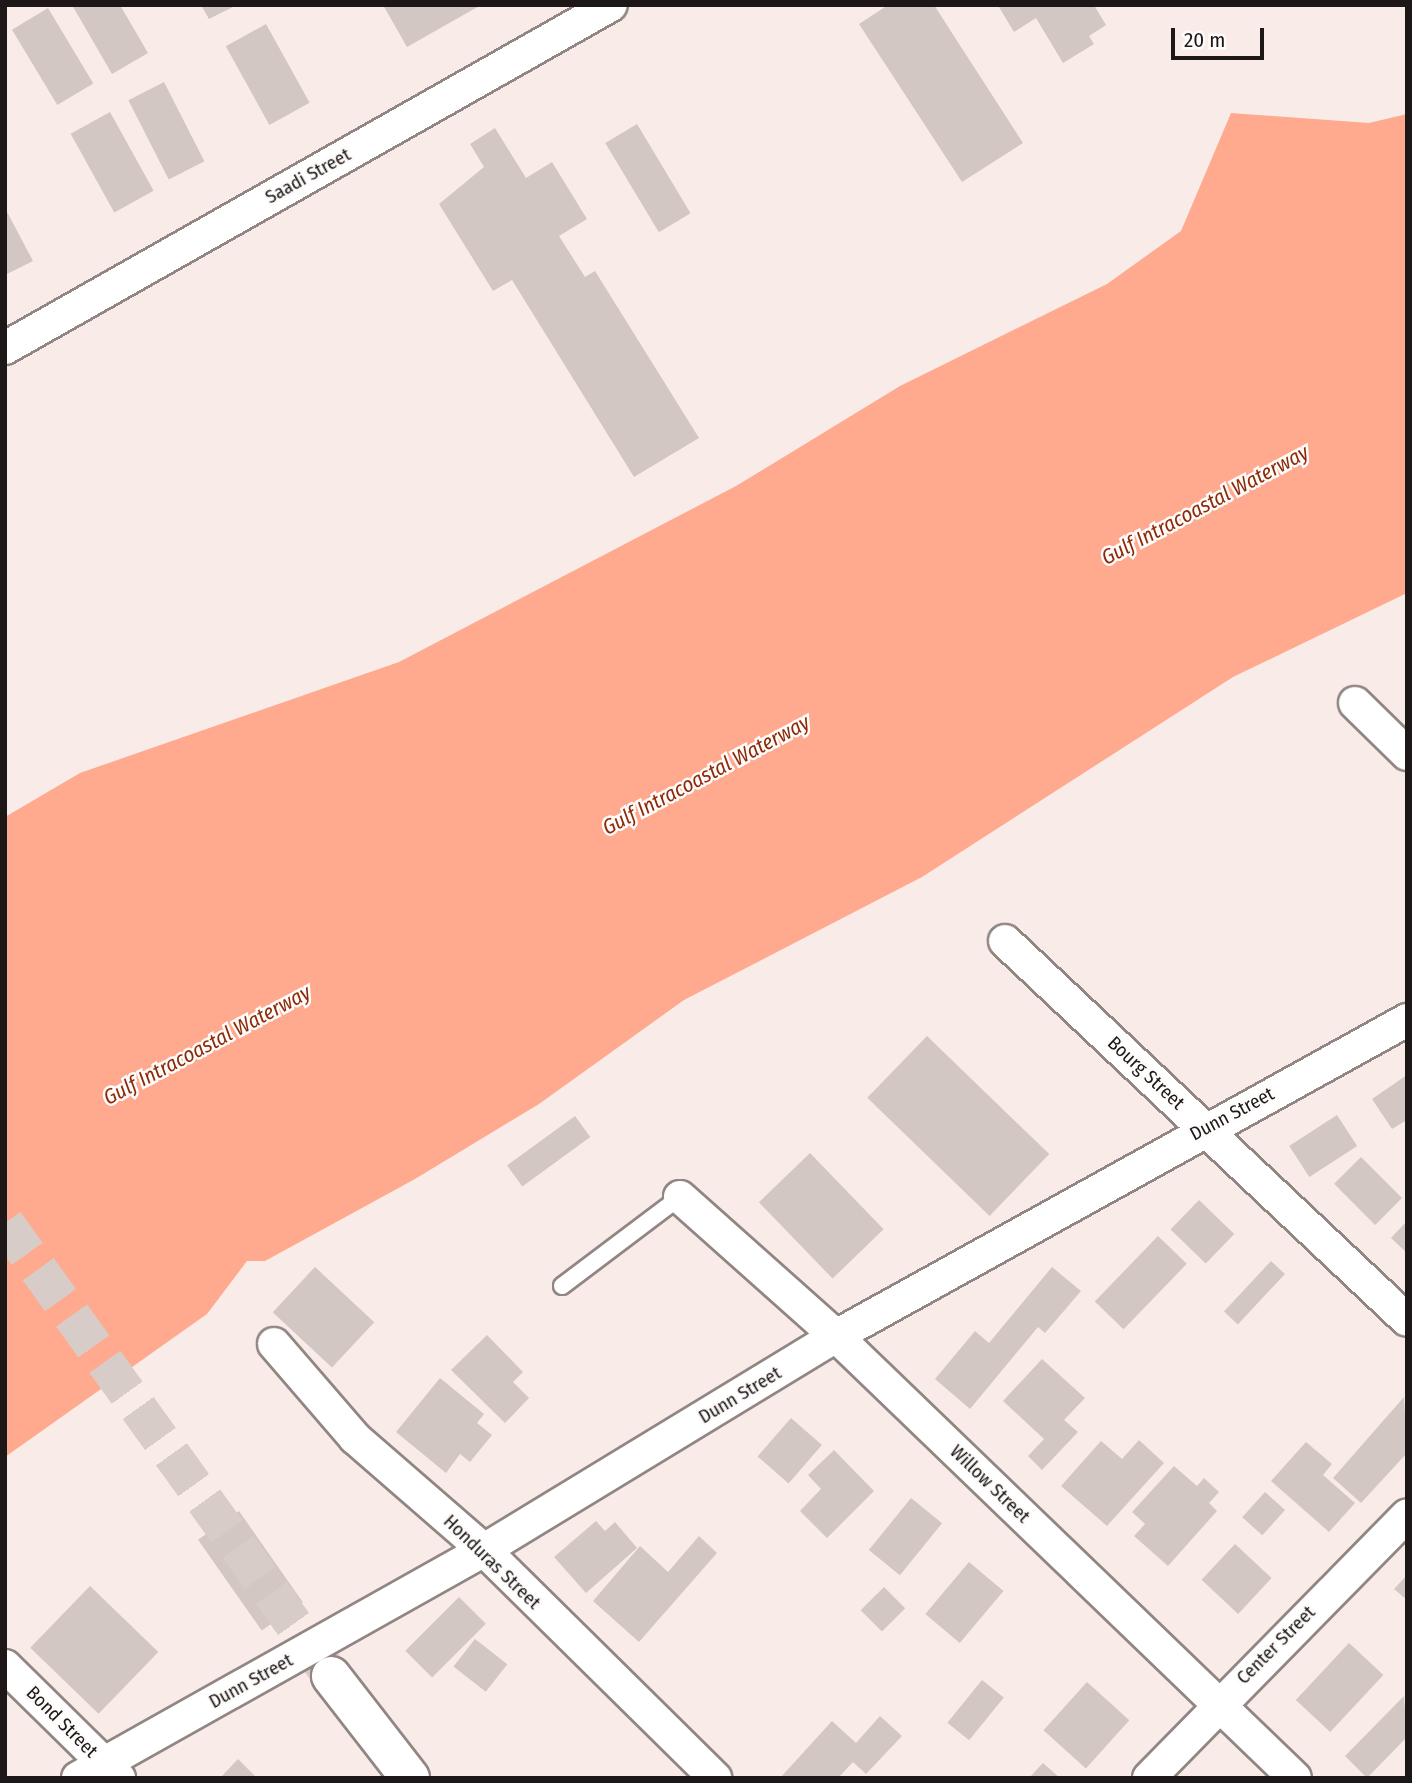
<!DOCTYPE html>
<style>
body{margin:0}
#map{position:relative;width:1412px;height:1783px;overflow:hidden;background:#f9ece8;font-family:"Fira Sans Condensed",sans-serif}
div>[style]{position:absolute}
.water>*{inset:0;background:#ffa98f}
.building>*{inset:0;background:#d3c7c3;transform-origin:0 0}
.secondary-tunnel>*{height:38px;margin-top:-19px;transform-origin:0;background:repeating-linear-gradient(90deg,#d8ccc9 0 38px,transparent 0 57px)}
.roads{filter:drop-shadow(2px 0 #918682) drop-shadow(-2px 0 #918682) drop-shadow(0 2px #918682) drop-shadow(0 -2px #918682)}
.lane>*{height:16px;margin:-8px;padding:0 8px;transform-origin:8px;border-radius:8px;background:#fff}
.street>*{height:32px;margin:-16px;padding:0 16px;transform-origin:16px;border-radius:16px;background:#fff}
.secondary>*{height:38px;margin:-19px;padding:0 19px;transform-origin:19px;border-radius:19px;background:#fff}
span{translate:-50% -50%;white-space:nowrap;text-align:center;line-height:1.15;-webkit-text-stroke:5px #fefbfb;paint-order:stroke}
.street-label{font-size:19px;color:#1d1817}
.water-label{font-size:21px;color:#8c2a07;font-style:italic}
.frame{position:absolute;inset:0;border:7px solid #1d1817;pointer-events:none}
.scale{position:absolute;left:1171px;top:28px;width:93px;height:32px;box-sizing:border-box;border:4px solid #1d1817;border-top:0;padding-left:9px;font-size:21px;line-height:24px;white-space:nowrap;color:#1d1817;-webkit-text-stroke:5px #fefbfb;paint-order:stroke}
</style>
<div id="map">
<div class="water">
<i style="clip-path:polygon(1231px 113px,1369px 123px,1407px 114px,1407px 593px,1233px 677px,922px 877px,684px 1000px,539px 1104px,415px 1179px,265px 1261px,247px 1261px,207px 1314px,5px 1457px,5px 817px,80px 773px,399px 662px,736px 486px,900px 386px,1107px 284px,1181px 231px)"></i>
</div>
<div class="building">
<i style="clip-path:polygon(72px 5px,120px 5px,148px 53px,112px 74px)"></i>
<i style="clip-path:polygon(201px 5px,237px 5px,209px 19px)"></i>
<i style="clip-path:polygon(383px 5px,481px 5px,407px 47px)"></i>
<i style="clip-path:polygon(888px 5px,934px 5px,1023px 143px,962px 182px,859px 24px)"></i>
<i style="clip-path:polygon(1094px 5px,1106px 25px,1089px 36px,1094px 44px,1063px 63px,1036px 18px,1014px 32px,999px 7px)"></i>
<i style="left:48px;top:8px;width:88px;height:42px;rotate:59deg"></i>
<i style="left:266px;top:24px;width:90px;height:46px;rotate:61deg"></i>
<i style="left:164px;top:82px;width:89px;height:40px;rotate:63deg"></i>
<i style="left:110px;top:112px;width:90px;height:45px;rotate:61deg"></i>
<i style="left:637px;top:124px;width:104px;height:37px;rotate:59deg"></i>
<i style="clip-path:polygon(495px 128px,526px 178px,552px 162px,587px 219px,559px 236px,585px 277px,595px 271px,699px 438px,634px 477px,512px 280px,493px 291px,439px 204px,484px 167px,470px 144px)"></i>
<i style="clip-path:polygon(5px 208px,33px 261px,5px 275px)"></i>
<i style="left:927px;top:1036px;width:170px;height:86px;rotate:44deg"></i>
<i style="clip-path:polygon(1407px 1075px,1407px 1120px,1392px 1129px,1372px 1099px)"></i>
<i style="left:1337px;top:1115px;width:37px;height:57px;rotate:57deg"></i>
<i style="left:575px;top:1116px;width:26px;height:84px;rotate:54deg"></i>
<i style="left:810px;top:1153px;width:106px;height:71px;rotate:46deg"></i>
<i style="left:1361px;top:1157px;width:58px;height:38px;rotate:45deg"></i>
<i style="left:1199px;top:1200px;width:49px;height:41px;rotate:44deg"></i>
<i style="clip-path:polygon(1407px 1221px,1407px 1253px,1391px 1238px)"></i>
<i style="left:1158px;top:1236px;width:40px;height:91px;rotate:44deg"></i>
<i style="left:1271px;top:1261px;width:19px;height:69px;rotate:43deg"></i>
<i style="left:315px;top:1267px;width:81px;height:62px;rotate:43deg"></i>
<i style="clip-path:polygon(1052px 1267px,1081px 1291px,1045px 1333px,1038px 1327px,970px 1409px,935px 1379px,975px 1331px,989px 1343px)"></i>
<i style="clip-path:polygon(487px 1335px,523px 1372px,513px 1382px,529px 1398px,505px 1423px,451px 1370px)"></i>
<i style="clip-path:polygon(1042px 1359px,1085px 1398px,1064px 1420px,1078px 1432px,1042px 1470px,1028px 1456px,1044px 1439px,1003px 1401px)"></i>
<i style="clip-path:polygon(440px 1378px,484px 1414px,477px 1423px,492px 1435px,470px 1462px,460px 1454px,446px 1473px,396px 1432px)"></i>
<i style="clip-path:polygon(1404px 1397px,1407px 1453px,1361px 1503px,1333px 1478px)"></i>
<i style="left:791px;top:1418px;width:41px;height:51px;rotate:41deg"></i>
<i style="clip-path:polygon(1139px 1440px,1164px 1463px,1107px 1526px,1061px 1486px,1101px 1441px,1122px 1459px)"></i>
<i style="clip-path:polygon(1306px 1442px,1332px 1464px,1323px 1475px,1355px 1503px,1329px 1532px,1271px 1481px)"></i>
<i style="clip-path:polygon(834px 1450px,874px 1491px,827px 1538px,800px 1511px,821px 1489px,808px 1475px)"></i>
<i style="clip-path:polygon(1174px 1466px,1197px 1486px,1204px 1478px,1219px 1492px,1209px 1503px,1217px 1511px,1168px 1566px,1134px 1536px,1145px 1524px,1132px 1512px)"></i>
<i style="left:1265px;top:1492px;width:27px;height:34px;rotate:42deg"></i>
<i style="left:911px;top:1498px;width:40px;height:67px;rotate:39deg"></i>
<i style="left:239px;top:1511px;width:111px;height:50px;rotate:55deg"></i>
<i style="clip-path:polygon(596px 1521px,605px 1531px,615px 1522px,637px 1548px,586px 1593px,554px 1557px)"></i>
<i style="clip-path:polygon(699px 1536px,717px 1553px,639px 1642px,593px 1601px,640px 1546px,668px 1572px)"></i>
<i style="left:1235px;top:1544px;width:50px;height:49px;rotate:43deg"></i>
<i style="left:969px;top:1562px;width:45px;height:68px;rotate:40deg"></i>
<i style="clip-path:polygon(1407px 1575px,1407px 1600px,1394px 1589px)"></i>
<i style="left:90px;top:1586px;width:95px;height:86px;rotate:44deg"></i>
<i style="left:884px;top:1587px;width:30px;height:33px;rotate:45deg"></i>
<i style="left:459px;top:1597px;width:38px;height:76px;rotate:45deg"></i>
<i style="left:475px;top:1639px;width:41px;height:35px;rotate:38deg"></i>
<i style="left:1349px;top:1643px;width:47px;height:78px;rotate:43deg"></i>
<i style="left:982px;top:1680px;width:28px;height:55px;rotate:39deg"></i>
<i style="left:1087px;top:1682px;width:57px;height:65px;rotate:42deg"></i>
<i style="clip-path:polygon(1404px 1696px,1407px 1737px,1367px 1778px,1345px 1756px)"></i>
<i style="clip-path:polygon(880px 1716px,902px 1736px,866px 1774px,853px 1762px,838px 1778px,780px 1778px,832px 1721px,856px 1743px)"></i>
<i style="clip-path:polygon(238px 1759px,257px 1778px,220px 1778px)"></i>
<i style="clip-path:polygon(1043px 1763px,1060px 1778px,1029px 1778px)"></i>
</div>
<div class="secondary-tunnel">
<i style="left:5px;top:1223px;width:558px;rotate:54.26deg"></i>
</div>
<div class="roads">
<div class="lane">
<i style="left:562px;top:1286px;width:148px;rotate:-37deg"></i>
</div>
<div class="street">
<i style="left:5px;top:348px;width:696px;rotate:-29.51deg"></i>
<i style="left:1355px;top:703px;width:73px;rotate:44.4deg"></i>
<i style="left:1005px;top:941px;width:552px;rotate:43.31deg"></i>
<i style="left:680px;top:1197px;width:209px;rotate:41.7deg"></i>
<i style="left:836px;top:1336px;width:637px;rotate:43.92deg"></i>
<i style="left:274px;top:1344px;width:124px;rotate:49.2deg"></i>
<i style="left:355px;top:1438px;width:171px;rotate:41deg"></i>
<i style="left:484px;top:1550px;width:325px;rotate:44.6deg"></i>
<i style="left:5px;top:1666px;width:160px;rotate:44.5deg"></i>
<i style="left:78px;top:1778px;width:466px;rotate:-29.3deg"></i>
<i style="left:484px;top:1550px;width:412px;rotate:-31.3deg"></i>
<i style="left:836px;top:1336px;width:653px;rotate:-28.96deg"></i>
<i style="left:1149px;top:1778px;width:368px;rotate:-45.5deg"></i>
</div>
<div class="secondary">
<i style="left:331px;top:1676px;width:129px;rotate:52.2deg"></i>
</div>
</div>
<div class="street-label">
<span style="left:308px;top:176px;rotate:-29deg">Saadi Street</span>
<span style="left:1146px;top:1073px;rotate:43deg">Bourg Street</span>
<span style="left:1232px;top:1114px;rotate:-28deg">Dunn Street</span>
<span style="left:740px;top:1395px;rotate:-31deg">Dunn Street</span>
<span style="left:990px;top:1484px;rotate:44deg">Willow Street</span>
<span style="left:492px;top:1562px;rotate:44deg">Honduras Street</span>
<span style="left:1276px;top:1645px;rotate:-45deg">Center Street</span>
<span style="left:251px;top:1681px;rotate:-29deg">Dunn Street</span>
<span style="left:62px;top:1722px;rotate:45deg">Bond Street</span>
</div>
<div class="water-label">
<span style="left:1205px;top:505px;rotate:-28deg">Gulf Intracoastal Waterway</span>
<span style="left:706px;top:775px;rotate:-28deg">Gulf Intracoastal Waterway</span>
<span style="left:207px;top:1045px;rotate:-28deg">Gulf Intracoastal Waterway</span>
</div>
<div class="frame"></div>
<div class="scale">20 m</div>
</div>
